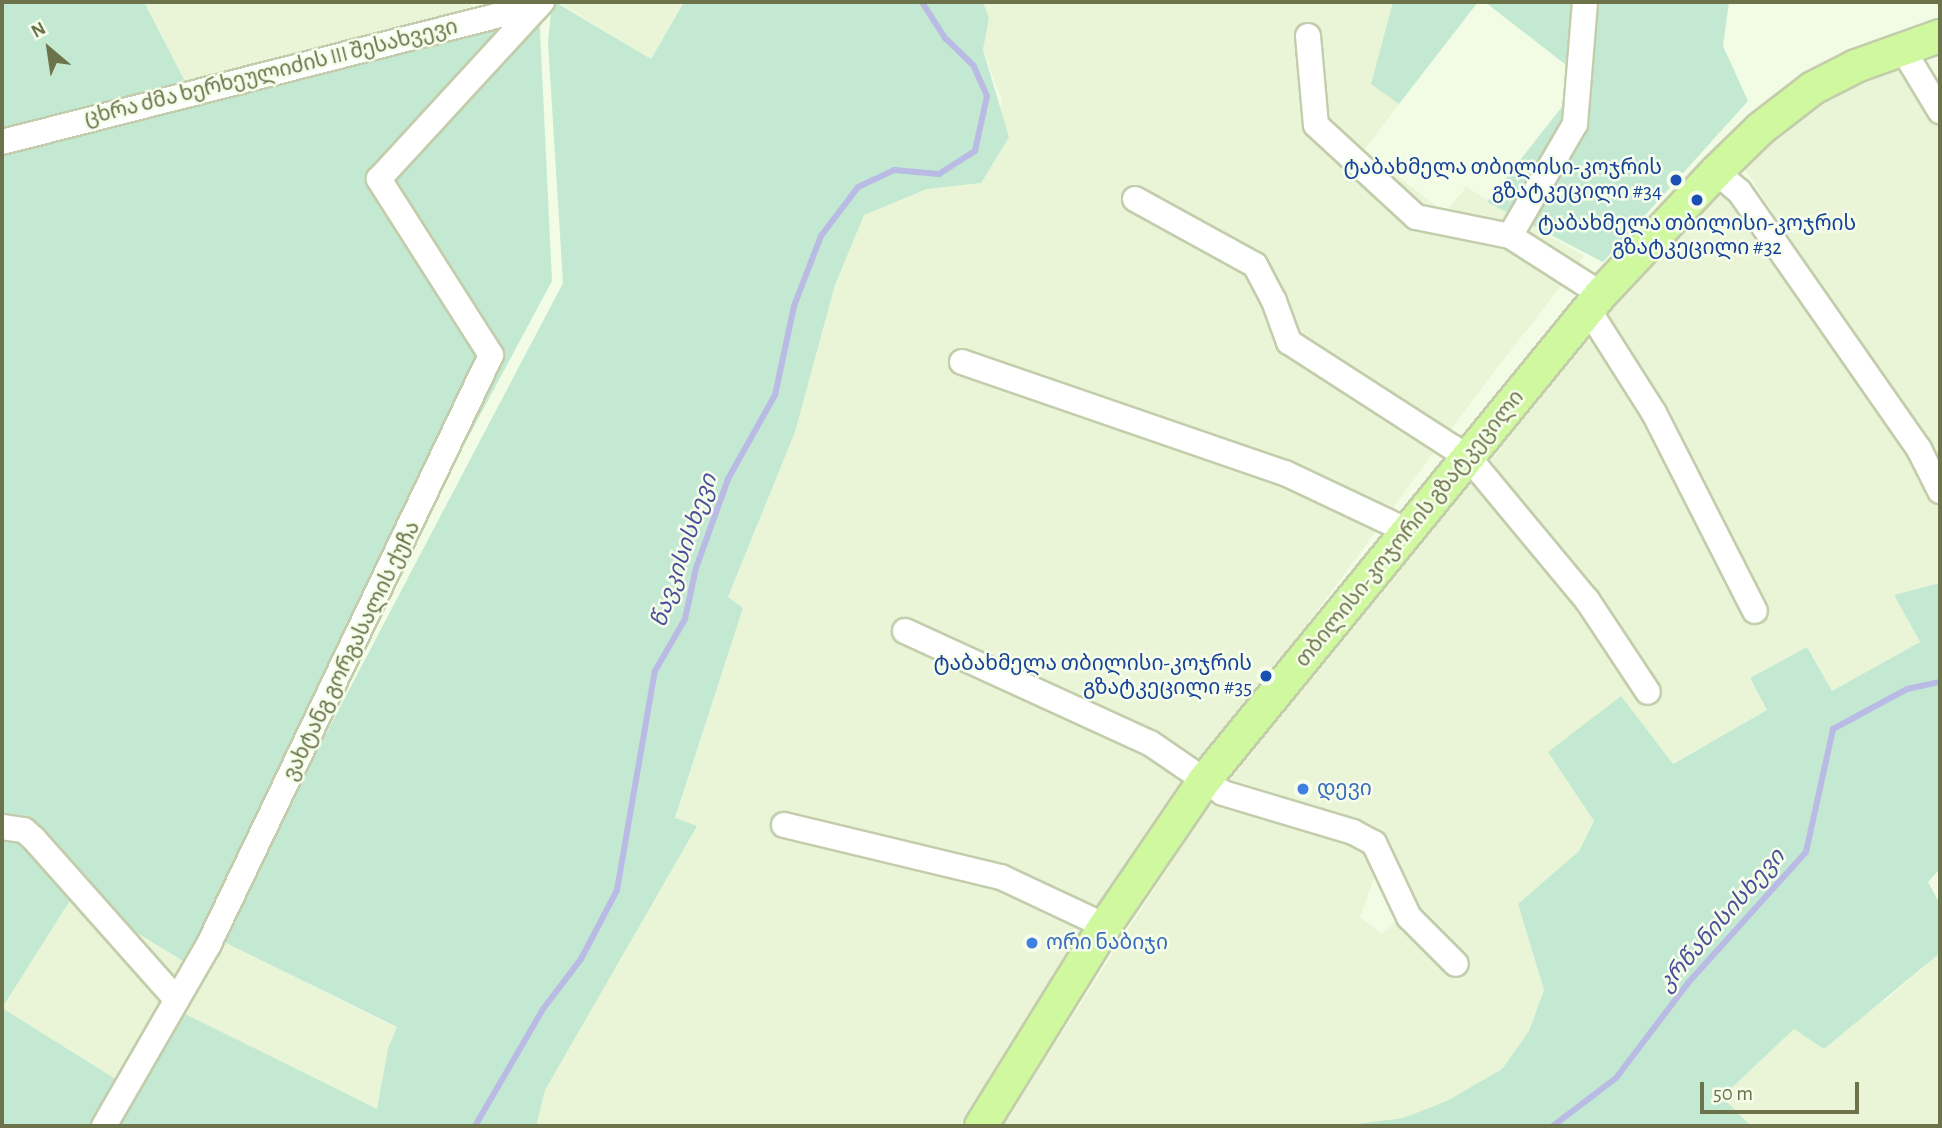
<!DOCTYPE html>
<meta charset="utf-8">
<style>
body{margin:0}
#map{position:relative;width:1942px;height:1128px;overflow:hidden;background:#f2fce5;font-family:"Alegreya Sans","Noto Sans Georgian",sans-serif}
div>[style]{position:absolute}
.residential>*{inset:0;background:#e9f5d6;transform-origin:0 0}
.green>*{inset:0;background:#c3e9d3}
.stream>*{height:6px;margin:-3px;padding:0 3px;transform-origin:3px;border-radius:3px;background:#babbe4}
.roads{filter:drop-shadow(2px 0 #c3cdab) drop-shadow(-2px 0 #c3cdab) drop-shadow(0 2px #c3cdab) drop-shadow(0 -2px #c3cdab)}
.minor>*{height:24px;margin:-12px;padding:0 12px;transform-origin:12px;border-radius:12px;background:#fff}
.major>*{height:32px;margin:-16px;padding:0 16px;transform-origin:16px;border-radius:16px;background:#d0f89f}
.dots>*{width:19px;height:19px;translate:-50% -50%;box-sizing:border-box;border:4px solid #f6feeb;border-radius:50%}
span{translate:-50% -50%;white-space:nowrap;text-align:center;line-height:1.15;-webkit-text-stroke:5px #f6feeb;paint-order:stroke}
.street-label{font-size:21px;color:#6c734b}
.transit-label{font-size:21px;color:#164399}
.right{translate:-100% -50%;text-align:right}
.shop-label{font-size:21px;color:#366cbe}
.left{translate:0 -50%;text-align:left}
.water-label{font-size:23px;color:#4e4f9b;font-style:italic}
.frame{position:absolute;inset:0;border:4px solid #6c734b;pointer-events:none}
.north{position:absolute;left:14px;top:14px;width:70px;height:70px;-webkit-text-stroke:5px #f6feeb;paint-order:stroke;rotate:331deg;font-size:19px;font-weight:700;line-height:28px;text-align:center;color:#6c734b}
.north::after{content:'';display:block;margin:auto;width:24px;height:32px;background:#6c734b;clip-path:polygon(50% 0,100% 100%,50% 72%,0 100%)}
.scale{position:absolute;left:1700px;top:1082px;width:159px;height:32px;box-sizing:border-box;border:4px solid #6c734b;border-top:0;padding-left:9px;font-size:21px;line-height:24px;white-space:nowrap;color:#6c734b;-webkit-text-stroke:5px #f6feeb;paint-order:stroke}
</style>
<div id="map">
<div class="residential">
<i style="clip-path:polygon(144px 2px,470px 2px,473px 8px,189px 89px)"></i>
<i style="clip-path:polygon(558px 2px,684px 2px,651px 59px)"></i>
<i style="clip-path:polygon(983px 2px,1393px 2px,1372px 84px,1399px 104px,1364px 150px,1445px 213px,1466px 187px,1584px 256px,1471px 402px,1116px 884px,959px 1126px,536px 1126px,544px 1090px,696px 826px,675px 819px,743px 608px,728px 597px,795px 432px,835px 285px,864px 214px,927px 189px,981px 183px,1002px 101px,983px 50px,989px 18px)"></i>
<i style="clip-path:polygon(1896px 60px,1940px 129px,1940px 472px,1742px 165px,1821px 94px)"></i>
<i style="clip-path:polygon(1722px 189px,1738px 200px,1913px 455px,1940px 507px,1940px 583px,1894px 595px,1920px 642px,1832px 691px,1807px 647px,1750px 678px,1767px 710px,1672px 764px,1548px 752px,1594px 821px,1579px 851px,1518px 904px,1544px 990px,1529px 1031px,1502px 1069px,1447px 1101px,1403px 1118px,1341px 1126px,1002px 1126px,1209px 804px,1355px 841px,1370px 850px,1376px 873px,1360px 917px,1382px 934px,1410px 910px,1389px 853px,1223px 780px,1483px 467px,1588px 326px,1657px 410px,1608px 317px,1615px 293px)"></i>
<i style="left:73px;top:893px;width:133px;height:136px;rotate:32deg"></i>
<i style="clip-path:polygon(218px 939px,397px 1028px,388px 1048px,377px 1110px,179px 1011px)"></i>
<i style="clip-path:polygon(1940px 953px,1940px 1126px,1751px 1126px,1722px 1097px,1794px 1029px,1886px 1000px)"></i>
</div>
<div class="green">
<i style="clip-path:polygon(2px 2px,144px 2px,189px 89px,2px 137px)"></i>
<i style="clip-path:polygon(684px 2px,983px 2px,989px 18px,983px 50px,1009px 137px,981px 183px,927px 189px,864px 215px,835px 285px,795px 432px,728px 597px,743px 608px,675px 818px,697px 826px,545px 1090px,536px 1126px,113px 1126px,179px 1011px,377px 1109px,388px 1048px,397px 1027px,218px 939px,563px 283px,548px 42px,551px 13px,557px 3px,651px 59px)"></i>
<i style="clip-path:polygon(1393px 2px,1478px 2px,1399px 104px,1371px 84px)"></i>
<i style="clip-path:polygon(1485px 2px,1729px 2px,1723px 46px,1748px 101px,1603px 262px,1487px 202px,1584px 79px)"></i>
<i style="clip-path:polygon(539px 9px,552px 281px,186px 963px,74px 894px,2px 1008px,117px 1080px,91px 1126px,2px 1126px,2px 149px)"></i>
<i style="clip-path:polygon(1940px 583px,1940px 869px,1928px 882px,1940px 904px,1940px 953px,1824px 1049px,1794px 1029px,1722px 1097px,1751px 1126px,1341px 1126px,1403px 1118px,1447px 1101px,1502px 1069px,1529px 1031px,1544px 990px,1518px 904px,1579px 851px,1594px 821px,1548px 752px,1621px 696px,1673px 764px,1767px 710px,1750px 678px,1807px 647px,1832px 691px,1920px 642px,1894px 595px)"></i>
</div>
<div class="stream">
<i style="left:475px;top:1126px;width:135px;rotate:-59.8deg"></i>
<i style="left:543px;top:1009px;width:63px;rotate:-52.8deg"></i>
<i style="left:581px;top:959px;width:78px;rotate:-62.4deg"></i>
<i style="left:617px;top:890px;width:222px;rotate:-80.2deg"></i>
<i style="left:655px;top:671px;width:60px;rotate:-60deg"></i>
<i style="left:685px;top:619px;width:52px;rotate:-77.8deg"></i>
<i style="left:696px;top:568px;width:95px;rotate:-70.2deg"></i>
<i style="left:728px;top:479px;width:96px;rotate:-60.8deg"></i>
<i style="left:775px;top:395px;width:91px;rotate:-77.9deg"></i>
<i style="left:794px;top:306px;width:75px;rotate:-68.9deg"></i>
<i style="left:821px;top:236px;width:61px;rotate:-52.9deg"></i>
<i style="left:858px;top:187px;width:40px;rotate:-25deg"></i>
<i style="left:894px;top:170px;width:45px;rotate:5.1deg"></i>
<i style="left:939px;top:174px;width:43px;rotate:-32.6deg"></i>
<i style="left:975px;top:151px;width:56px;rotate:-77.7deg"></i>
<i style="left:987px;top:96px;width:34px;rotate:-114deg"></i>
<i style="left:973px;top:65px;width:39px;rotate:-136deg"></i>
<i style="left:945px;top:38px;width:43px;rotate:-122.6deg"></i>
<i style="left:1553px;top:1126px;width:79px;rotate:-37.3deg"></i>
<i style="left:1616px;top:1078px;width:119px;rotate:-52.8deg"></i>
<i style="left:1688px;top:983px;width:176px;rotate:-48deg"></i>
<i style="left:1806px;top:852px;width:126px;rotate:-77.6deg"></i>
<i style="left:1833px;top:729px;width:84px;rotate:-28.4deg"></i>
<i style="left:1907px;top:689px;width:34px;rotate:-12deg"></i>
</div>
<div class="roads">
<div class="minor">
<i style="left:1308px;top:36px;width:89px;rotate:84.9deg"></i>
<i style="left:1316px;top:125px;width:136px;rotate:42.6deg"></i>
<i style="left:1416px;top:217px;width:96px;rotate:11.4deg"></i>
<i style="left:1510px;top:236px;width:108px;rotate:32.5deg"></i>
<i style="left:1902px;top:48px;width:74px;rotate:58.9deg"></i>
<i style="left:2px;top:142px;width:554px;rotate:-14.31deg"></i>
<i style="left:1716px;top:172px;width:30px;rotate:40deg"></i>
<i style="left:1739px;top:191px;width:315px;rotate:55.1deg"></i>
<i style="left:1919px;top:449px;width:47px;rotate:63.4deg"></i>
<i style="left:1135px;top:199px;width:137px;rotate:28.8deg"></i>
<i style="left:1255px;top:265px;width:41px;rotate:62.2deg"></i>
<i style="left:1274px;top:301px;width:44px;rotate:69.9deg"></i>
<i style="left:1289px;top:342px;width:214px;rotate:32.8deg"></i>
<i style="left:1469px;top:458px;width:185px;rotate:50.3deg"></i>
<i style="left:1587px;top:600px;width:110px;rotate:56.5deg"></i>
<i style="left:1510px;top:236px;width:129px;rotate:-59.9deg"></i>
<i style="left:1575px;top:124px;width:122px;rotate:-85.3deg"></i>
<i style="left:1588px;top:309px;width:123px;rotate:57.6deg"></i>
<i style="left:1654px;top:413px;width:222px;rotate:63deg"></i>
<i style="left:962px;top:362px;width:342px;rotate:19deg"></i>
<i style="left:1285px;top:473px;width:138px;rotate:25.3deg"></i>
<i style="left:905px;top:631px;width:269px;rotate:24.6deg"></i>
<i style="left:1150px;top:743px;width:88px;rotate:34.4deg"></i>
<i style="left:1223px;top:793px;width:136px;rotate:16.7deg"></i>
<i style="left:1353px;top:832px;width:24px;rotate:28deg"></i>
<i style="left:1374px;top:843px;width:82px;rotate:64.7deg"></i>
<i style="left:1409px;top:917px;width:66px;rotate:45deg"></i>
<i style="left:784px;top:825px;width:223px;rotate:13.5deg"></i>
<i style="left:1001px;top:877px;width:115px;rotate:25.2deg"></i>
<i style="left:2px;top:827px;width:22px;rotate:8deg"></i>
<i style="left:24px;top:830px;width:13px;rotate:42deg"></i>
<i style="left:34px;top:839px;width:215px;rotate:48.4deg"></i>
<i style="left:104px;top:1126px;width:208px;rotate:-60deg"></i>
<i style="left:208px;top:946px;width:655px;rotate:-64.41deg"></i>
<i style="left:491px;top:355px;width:209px;rotate:-122.5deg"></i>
<i style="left:379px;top:179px;width:241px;rotate:-47.4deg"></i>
</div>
<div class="major">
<i style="left:981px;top:1126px;width:235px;rotate:-58.2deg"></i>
<i style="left:1105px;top:926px;width:176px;rotate:-55.7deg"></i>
<i style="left:1204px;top:781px;width:628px;rotate:-50.81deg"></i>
<i style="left:1601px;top:294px;width:168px;rotate:-46.7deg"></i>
<i style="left:1716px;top:172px;width:62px;rotate:-44.3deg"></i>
<i style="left:1760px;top:129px;width:67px;rotate:-37.7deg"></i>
<i style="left:1813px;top:88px;width:48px;rotate:-27.1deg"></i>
<i style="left:1856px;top:66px;width:89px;rotate:-19.7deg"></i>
</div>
</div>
<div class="dots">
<i style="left:1676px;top:180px;background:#1a4fb4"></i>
<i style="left:1697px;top:200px;background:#1a4fb4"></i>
<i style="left:1266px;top:676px;background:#1a4fb4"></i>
<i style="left:1303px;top:789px;background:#3f7fe0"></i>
<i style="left:1032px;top:943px;background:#3f7fe0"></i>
</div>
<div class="street-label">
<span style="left:271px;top:73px;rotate:-14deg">ცხრა ძმა ხერხეულიძის III შესახვევი</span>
<span style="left:1410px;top:529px;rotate:-51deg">თბილისი-კოჯორის გზატკეცილი</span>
<span style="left:352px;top:651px;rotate:-64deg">ვახტანგ გორგასალის ქუჩა</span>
</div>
<div class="transit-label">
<span class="right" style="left:1662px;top:180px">ტაბახმელა თბილისი-კოჯრის<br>გზატკეცილი #34</span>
<span style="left:1697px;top:236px">ტაბახმელა თბილისი-კოჯრის<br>გზატკეცილი #32</span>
<span class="right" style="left:1252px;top:676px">ტაბახმელა თბილისი-კოჯრის<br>გზატკეცილი #35</span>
</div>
<div class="shop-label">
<span class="left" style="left:1317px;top:789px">დევი</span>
<span class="left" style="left:1046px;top:943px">ორი ნაბიჯი</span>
</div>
<div class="water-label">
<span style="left:685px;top:551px;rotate:-71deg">წავკისისხევი</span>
<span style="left:1722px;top:921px;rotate:-49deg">კრწანისისხევი</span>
</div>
<div class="frame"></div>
<div class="north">N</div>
<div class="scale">50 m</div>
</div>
